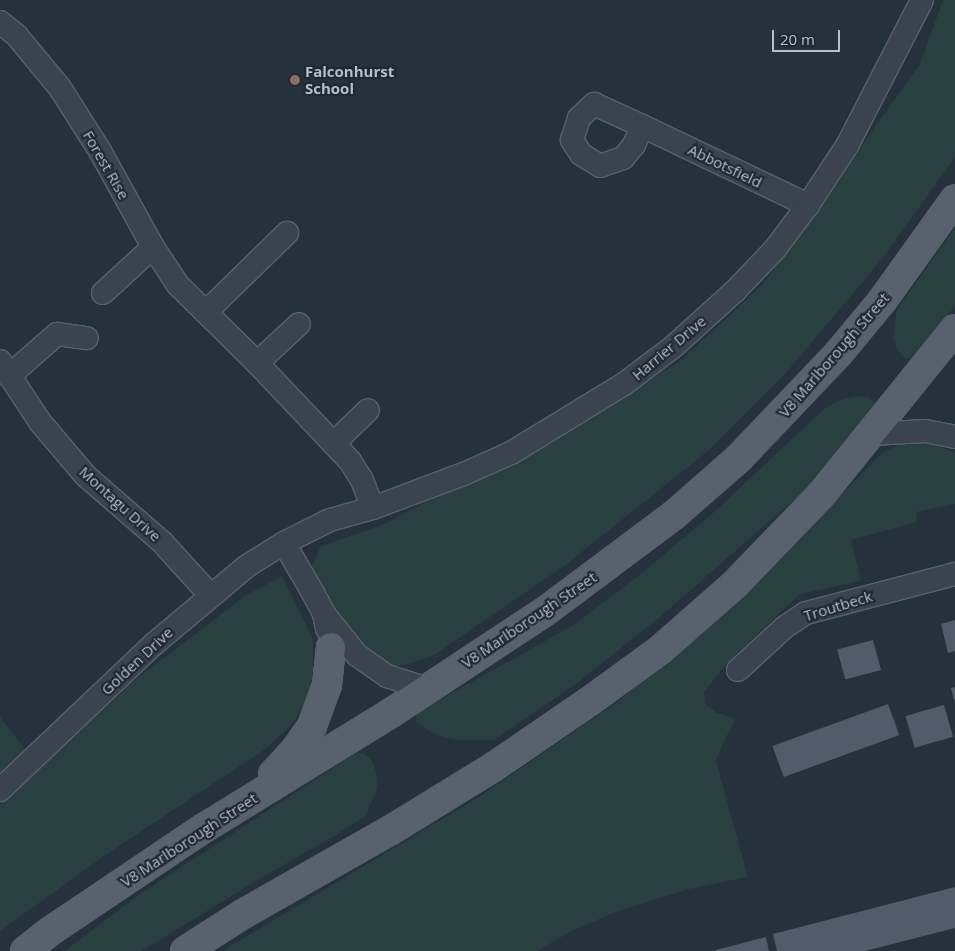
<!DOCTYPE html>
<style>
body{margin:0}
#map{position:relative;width:955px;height:951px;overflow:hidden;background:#26313e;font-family:"Open Sans",sans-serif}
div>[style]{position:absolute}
.green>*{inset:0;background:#293f40}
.building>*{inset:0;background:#515c6b;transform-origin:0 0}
.roads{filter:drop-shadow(1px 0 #58616c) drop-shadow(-1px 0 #58616c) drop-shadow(0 1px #58616c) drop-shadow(0 -1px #58616c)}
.minor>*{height:22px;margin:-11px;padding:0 11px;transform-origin:11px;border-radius:11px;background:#3a434e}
.major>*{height:28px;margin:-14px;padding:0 14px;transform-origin:14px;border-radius:14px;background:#58626e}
.dots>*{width:14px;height:14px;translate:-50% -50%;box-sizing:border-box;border:2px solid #1f2833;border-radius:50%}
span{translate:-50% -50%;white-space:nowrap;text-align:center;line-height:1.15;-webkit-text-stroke:4.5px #1f2833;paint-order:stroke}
.poi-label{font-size:15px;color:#b6bec9;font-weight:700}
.left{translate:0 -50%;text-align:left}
.street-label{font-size:15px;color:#b6bec9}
.scale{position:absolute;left:772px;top:30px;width:68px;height:22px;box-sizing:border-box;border:2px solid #b6bec9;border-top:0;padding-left:6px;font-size:15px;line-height:18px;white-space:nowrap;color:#b6bec9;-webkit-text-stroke:4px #1f2833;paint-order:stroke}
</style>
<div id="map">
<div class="green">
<i style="clip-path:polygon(943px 0,955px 0,955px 157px,882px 259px,785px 374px,709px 450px,564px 566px,431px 657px,392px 668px,357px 642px,335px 617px,311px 568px,321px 546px,385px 524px,561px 429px,678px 363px,763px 284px,920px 64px)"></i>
<i style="clip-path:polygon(955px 228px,955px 306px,914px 358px,905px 358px,899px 352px,893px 338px,897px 309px)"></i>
<i style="clip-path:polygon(856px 396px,869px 397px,875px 402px,873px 410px,807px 488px,661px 616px,576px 684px,494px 740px,456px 740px,436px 735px,416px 722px,416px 713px,572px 626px,642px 573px,713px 513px,824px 409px,840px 400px)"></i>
<i style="clip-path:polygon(906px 442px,930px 444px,955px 452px,955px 504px,916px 512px,917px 522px,851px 540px,861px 581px,800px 594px,728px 662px,704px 692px,706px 705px,717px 713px,736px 718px,724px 741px,716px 761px,748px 877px,689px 889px,615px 912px,570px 932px,537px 951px,222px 951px,479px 797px,620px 700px,754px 585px,883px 452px)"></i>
<i style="clip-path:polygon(282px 576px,313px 639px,313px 670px,309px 697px,293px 723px,267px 748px,107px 854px,0 931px,0 805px,139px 677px,245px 596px)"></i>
<i style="clip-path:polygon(0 717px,29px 754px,0 781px)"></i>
<i style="clip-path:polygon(356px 753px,365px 754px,373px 762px,378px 779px,376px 792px,365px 816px,336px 835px,261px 878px,142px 951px,65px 951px,137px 896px)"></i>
</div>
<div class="building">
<i style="clip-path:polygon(955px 620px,955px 651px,948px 653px,941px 624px)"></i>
<i style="left:873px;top:640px;width:31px;height:37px;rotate:75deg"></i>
<i style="clip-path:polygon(955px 687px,955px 699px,954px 700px,951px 688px)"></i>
<i style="left:888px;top:704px;width:33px;height:123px;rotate:70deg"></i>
<i style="left:944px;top:705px;width:33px;height:40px;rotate:74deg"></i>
<i style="clip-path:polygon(955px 887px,955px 928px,865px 951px,777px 951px,773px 934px)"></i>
<i style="clip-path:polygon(766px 937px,769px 951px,716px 951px,716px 950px)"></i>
</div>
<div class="roads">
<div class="minor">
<i style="left:0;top:22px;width:22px;rotate:39deg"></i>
<i style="left:17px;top:36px;width:67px;rotate:50.4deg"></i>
<i style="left:60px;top:88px;width:75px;rotate:57.6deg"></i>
<i style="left:100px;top:151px;width:110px;rotate:61.1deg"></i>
<i style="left:153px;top:247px;width:45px;rotate:56.7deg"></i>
<i style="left:178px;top:285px;width:111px;rotate:44.6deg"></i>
<i style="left:257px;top:363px;width:135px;rotate:46.5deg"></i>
<i style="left:350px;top:461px;width:22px;rotate:58deg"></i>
<i style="left:362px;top:480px;width:30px;rotate:69deg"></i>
<i style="left:642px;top:126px;width:21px;rotate:113deg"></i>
<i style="left:634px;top:145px;width:17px;rotate:130deg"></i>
<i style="left:623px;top:158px;width:24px;rotate:161deg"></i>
<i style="left:600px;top:166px;width:22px;rotate:-148deg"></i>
<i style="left:581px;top:154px;width:17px;rotate:-123deg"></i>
<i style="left:572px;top:140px;width:23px;rotate:-72deg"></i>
<i style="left:579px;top:118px;width:21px;rotate:-43deg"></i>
<i style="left:594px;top:104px;width:53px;rotate:24.6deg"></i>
<i style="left:642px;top:126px;width:44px;rotate:25.4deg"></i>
<i style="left:682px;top:145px;width:140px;rotate:25.5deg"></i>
<i style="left:103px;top:293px;width:68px;rotate:-42.6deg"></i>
<i style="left:207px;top:311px;width:112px;rotate:-44.3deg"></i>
<i style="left:0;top:361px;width:73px;rotate:56.7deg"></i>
<i style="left:40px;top:422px;width:71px;rotate:49.6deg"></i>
<i style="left:86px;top:476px;width:101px;rotate:41deg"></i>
<i style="left:162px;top:542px;width:72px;rotate:47.8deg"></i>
<i style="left:257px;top:363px;width:57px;rotate:-42.9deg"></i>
<i style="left:9px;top:376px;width:64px;rotate:-41.2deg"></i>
<i style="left:57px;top:334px;width:30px;rotate:8deg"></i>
<i style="left:872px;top:434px;width:53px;rotate:-3.2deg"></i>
<i style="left:925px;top:431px;width:31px;rotate:11deg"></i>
<i style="left:334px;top:443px;width:47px;rotate:-44.1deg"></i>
<i style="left:284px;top:543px;width:58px;rotate:59.9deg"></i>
<i style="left:313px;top:593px;width:24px;rotate:62deg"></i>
<i style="left:324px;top:614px;width:15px;rotate:79deg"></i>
<i style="left:324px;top:614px;width:53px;rotate:51.2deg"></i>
<i style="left:357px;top:655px;width:37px;rotate:35deg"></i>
<i style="left:387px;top:676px;width:43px;rotate:17.6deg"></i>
<i style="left:738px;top:670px;width:64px;rotate:-42.5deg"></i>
<i style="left:785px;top:627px;width:25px;rotate:-34deg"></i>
<i style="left:806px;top:613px;width:154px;rotate:-14.7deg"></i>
<i style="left:0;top:790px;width:212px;rotate:-43.5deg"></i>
<i style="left:154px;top:644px;width:121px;rotate:-40deg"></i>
<i style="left:247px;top:566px;width:44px;rotate:-31.9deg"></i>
<i style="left:284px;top:543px;width:51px;rotate:-26.6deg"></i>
<i style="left:330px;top:520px;width:45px;rotate:-15.6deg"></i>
<i style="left:373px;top:508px;width:99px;rotate:-20.6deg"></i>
<i style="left:466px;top:473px;width:49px;rotate:-24deg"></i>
<i style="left:511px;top:453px;width:132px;rotate:-31.4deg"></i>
<i style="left:624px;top:384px;width:61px;rotate:-37.1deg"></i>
<i style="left:673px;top:347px;width:84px;rotate:-42.1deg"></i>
<i style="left:735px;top:291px;width:58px;rotate:-46.4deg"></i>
<i style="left:775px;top:249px;width:55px;rotate:-53.1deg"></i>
<i style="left:808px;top:205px;width:73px;rotate:-56.7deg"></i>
<i style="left:848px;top:144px;width:162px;rotate:-62.8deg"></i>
</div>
<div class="major">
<i style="left:273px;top:774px;width:34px;rotate:-47deg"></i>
<i style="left:296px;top:749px;width:28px;rotate:-55deg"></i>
<i style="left:312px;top:726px;width:44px;rotate:-69.9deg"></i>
<i style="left:327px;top:685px;width:38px;rotate:-84deg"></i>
<i style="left:25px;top:951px;width:34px;rotate:-38deg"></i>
<i style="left:52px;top:930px;width:183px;rotate:-33.9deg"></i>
<i style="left:204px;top:828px;width:220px;rotate:-31.6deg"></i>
<i style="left:391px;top:713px;width:187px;rotate:-33.4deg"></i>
<i style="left:547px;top:610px;width:159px;rotate:-36.8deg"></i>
<i style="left:674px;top:515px;width:86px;rotate:-41.2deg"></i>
<i style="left:739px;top:458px;width:144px;rotate:-46.4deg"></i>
<i style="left:838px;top:354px;width:69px;rotate:-50.3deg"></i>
<i style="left:882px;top:301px;width:125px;rotate:-54.4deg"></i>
<i style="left:185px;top:951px;width:69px;rotate:-32.5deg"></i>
<i style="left:243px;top:914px;width:170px;rotate:-29.6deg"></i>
<i style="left:391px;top:830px;width:122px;rotate:-31.6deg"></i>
<i style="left:495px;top:766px;width:115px;rotate:-34.4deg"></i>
<i style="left:590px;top:701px;width:87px;rotate:-36.1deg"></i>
<i style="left:660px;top:650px;width:100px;rotate:-41.3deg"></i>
<i style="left:735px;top:584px;width:124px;rotate:-46deg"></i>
<i style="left:821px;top:495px;width:213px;rotate:-51.1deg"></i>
</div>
</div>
<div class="dots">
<i style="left:295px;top:80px;background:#8d6e63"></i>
</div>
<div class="poi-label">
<span class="left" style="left:305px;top:80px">Falconhurst<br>School</span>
</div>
<div class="street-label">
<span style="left:106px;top:165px;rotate:60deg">Forest Rise</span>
<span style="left:725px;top:166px;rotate:26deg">Abbotsfield</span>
<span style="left:669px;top:348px;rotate:-40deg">Harrier Drive</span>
<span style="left:834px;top:355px;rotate:-49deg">V8 Marlborough Street</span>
<span style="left:120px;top:504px;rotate:42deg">Montagu Drive</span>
<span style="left:838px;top:606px;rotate:-17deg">Troutbeck</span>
<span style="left:529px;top:620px;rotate:-34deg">V8 Marlborough Street</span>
<span style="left:137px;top:661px;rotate:-43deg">Golden Drive</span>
<span style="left:189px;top:840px;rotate:-33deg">V8 Marlborough Street</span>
</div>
<div class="scale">20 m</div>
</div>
